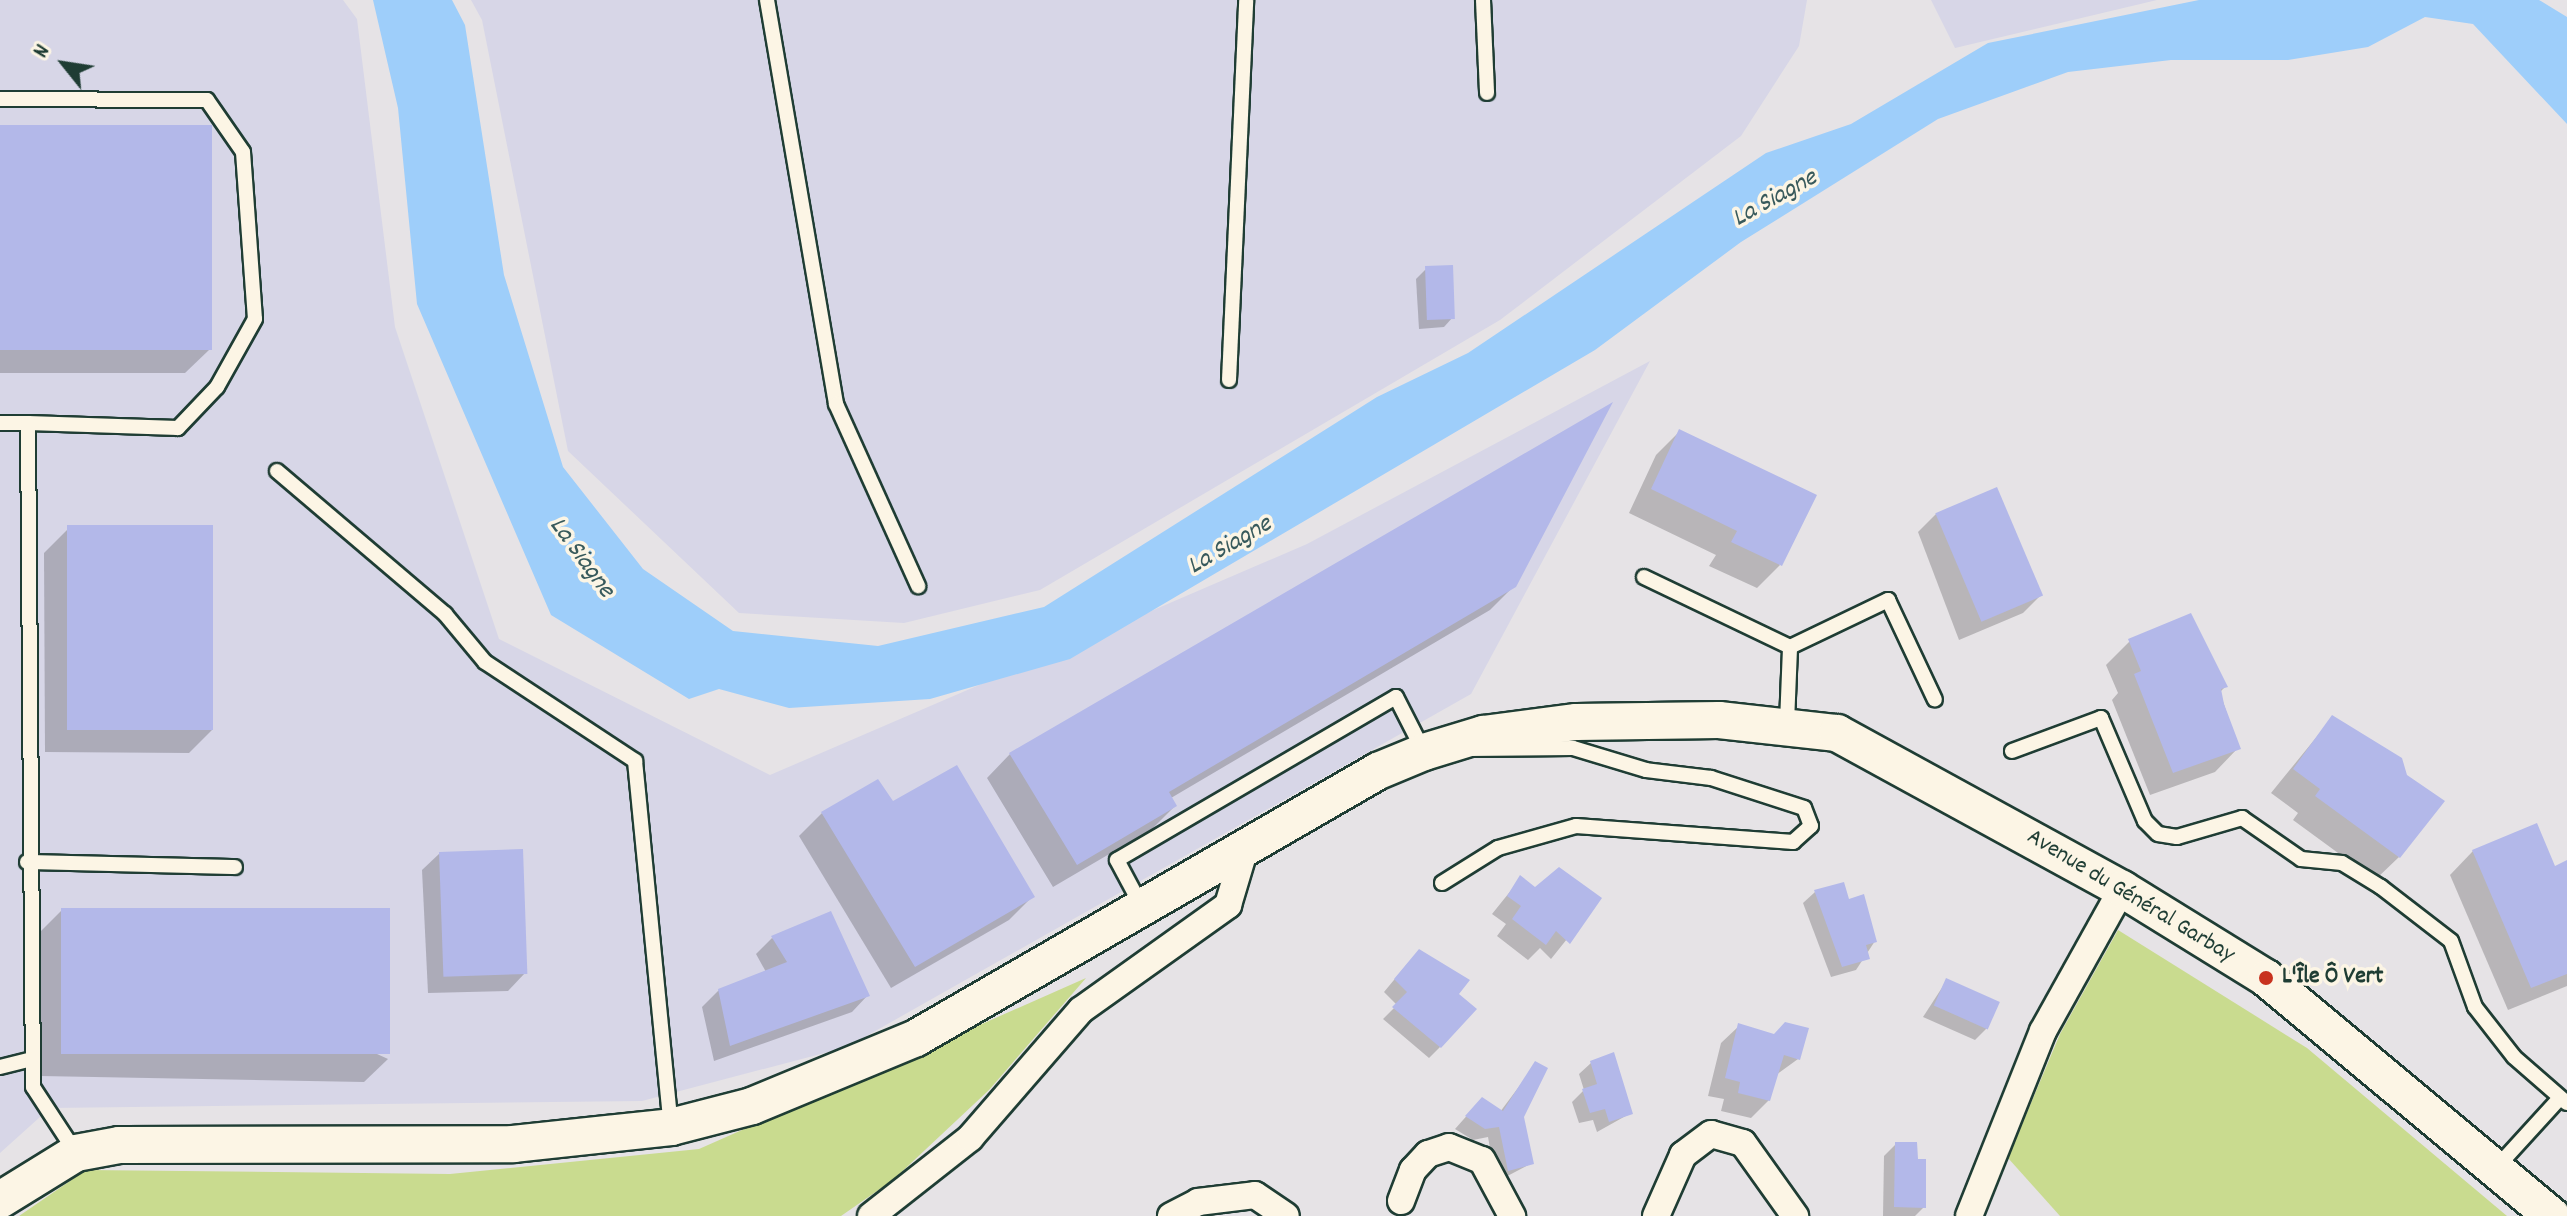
<!DOCTYPE html>
<meta charset="utf-8">
<style>
body{margin:0}
#map{position:relative;width:2567px;height:1216px;overflow:hidden;background:#e6e3e6;font-family:Dekko,sans-serif}
div>[style]{position:absolute}
.built>*{inset:0;background:#d7d6e7}
.green>*{inset:0;background:#c9db8f}
.water>*{inset:0;background:#9ecefa}
.shadow>*{inset:0;background:#0003}
.building>*{inset:0;background:#b3b8e9;transform-origin:0 0}
.roads{filter:drop-shadow(2px 0 #1f3d34) drop-shadow(-2px 0 #1f3d34) drop-shadow(0 2px #1f3d34) drop-shadow(0 -2px #1f3d34)}
.service>*{height:14px;margin:-7px;padding:0 7px;transform-origin:7px;border-radius:7px;background:#fcf5e5}
.minor>*{height:26px;margin:-13px;padding:0 13px;transform-origin:13px;border-radius:13px;background:#fcf5e5}
.secondary>*{height:36px;margin:-18px;padding:0 18px;transform-origin:18px;border-radius:18px;background:#fcf5e5}
.dots>*{width:22px;height:22px;translate:-50% -50%;box-sizing:border-box;border:4px solid #fcf5e5;border-radius:50%}
span{translate:-50% -50%;white-space:nowrap;text-align:center;line-height:1.15;-webkit-text-stroke:7px #fcf5e5;paint-order:stroke}
.street-label{font-size:24px;color:#1f3d34}
.poi-label{font-size:24px;color:#1f3d34;font-weight:700}
.left{translate:0 -50%;text-align:left}
.water-label{font-size:26px;color:#385a5c;font-style:italic}
.north{position:absolute;left:24px;top:24px;width:80px;height:80px;-webkit-text-stroke:6px #fcf5e5;paint-order:stroke;rotate:300deg;font-size:22px;font-weight:700;line-height:32px;text-align:center;color:#1f3d34}
.north::after{content:'';display:block;margin:auto;width:28px;height:36px;background:#1f3d34;clip-path:polygon(50% 0,100% 100%,50% 72%,0 100%)}
</style>
<div id="map">
<div class="built">
<i style="clip-path:polygon(0 0,343px 0,357px 19px,395px 327px,499px 639px,770px 775px,1307px 544px,1650px 361px,1471px 694px,847px 1047px,642px 1101px,50px 1108px,0 1153px)"></i>
<i style="clip-path:polygon(471px 0,1807px 0,1799px 46px,1741px 136px,1500px 320px,1040px 590px,904px 623px,739px 613px,568px 451px,482px 20px)"></i>
<i style="clip-path:polygon(1931px 0,2157px 0,1955px 48px)"></i>
</div>
<div class="green">
<i style="clip-path:polygon(2118px 930px,2307px 1048px,2507px 1216px,2060px 1216px,2008px 1158px,2060px 1034px)"></i>
<i style="clip-path:polygon(1086px 978px,989px 1090px,893px 1180px,841px 1216px,19px 1216px,86px 1170px,450px 1174px,699px 1149px)"></i>
</div>
<div class="water">
<i style="clip-path:polygon(373px 0,452px 0,465px 25px,504px 275px,563px 467px,643px 569px,733px 631px,878px 646px,1044px 607px,1377px 397px,1468px 353px,1766px 153px,1851px 124px,1988px 43px,2199px 0,2539px 0,2567px 17px,2567px 124px,2473px 24px,2425px 17px,2368px 47px,2288px 60px,2171px 60px,2068px 72px,1938px 119px,1741px 242px,1595px 350px,1070px 659px,930px 699px,789px 708px,719px 689px,689px 699px,551px 615px,417px 304px,398px 108px)"></i>
</div>
<div class="shadow">
<i style="clip-path:polygon(0 127px,209px 350px,185px 373px,0 373px)"></i>
<i style="clip-path:polygon(1452px 267px,1453px 317px,1444px 327px,1419px 329px,1416px 279px,1425px 270px)"></i>
<i style="clip-path:polygon(1679px 432px,1780px 565px,1757px 588px,1709px 566px,1716px 555px,1629px 513px,1656px 455px)"></i>
<i style="clip-path:polygon(1936px 514px,2040px 596px,2023px 613px,1959px 640px,1918px 532px)"></i>
<i style="clip-path:polygon(68px 529px,212px 730px,189px 753px,45px 752px,44px 553px)"></i>
<i style="clip-path:polygon(1514px 586px,1490px 610px,1171px 798px,1175px 806px,1152px 829px,1053px 887px,987px 778px,1010px 754px)"></i>
<i style="clip-path:polygon(2130px 641px,2225px 687px,2220px 692px,2238px 748px,2215px 772px,2150px 795px,2112px 700px,2118px 693px,2106px 665px)"></i>
<i style="clip-path:polygon(2332px 718px,2399px 857px,2375px 880px,2293px 820px,2298px 813px,2271px 793px)"></i>
<i style="clip-path:polygon(892px 804px,1032px 897px,1009px 920px,891px 988px,799px 836px,822px 813px)"></i>
<i style="clip-path:polygon(2473px 851px,2567px 873px,2567px 986px,2508px 1010px,2450px 875px)"></i>
<i style="clip-path:polygon(440px 853px,525px 973px,508px 991px,428px 993px,422px 870px)"></i>
<i style="clip-path:polygon(1521px 878px,1535px 889px,1599px 899px,1551px 959px,1540px 948px,1528px 960px,1497px 936px,1506px 924px,1492px 914px)"></i>
<i style="clip-path:polygon(1815px 892px,1847px 901px,1875px 941px,1856px 970px,1831px 977px,1803px 903px)"></i>
<i style="clip-path:polygon(62px 910px,388px 1059px,364px 1082px,40px 1076px,38px 934px)"></i>
<i style="clip-path:polygon(772px 938px,868px 995px,852px 1012px,714px 1061px,702px 1007px,719px 990px,766px 972px,756px 954px)"></i>
<i style="clip-path:polygon(1408px 963px,1456px 994px,1440px 1047px,1429px 1058px,1383px 1019px,1397px 1005px,1384px 992px)"></i>
<i style="clip-path:polygon(1947px 980px,1987px 1028px,1975px 1040px,1923px 1017px)"></i>
<i style="clip-path:polygon(1739px 1026px,1798px 1059px,1776px 1075px,1769px 1100px,1751px 1118px,1721px 1111px,1724px 1099px,1708px 1096px,1721px 1043px)"></i>
<i style="clip-path:polygon(1591px 1063px,1631px 1113px,1597px 1132px,1593px 1120px,1579px 1123px,1572px 1102px,1584px 1090px,1579px 1074px)"></i>
<i style="clip-path:polygon(1536px 1064px,1522px 1116px,1532px 1163px,1496px 1182px,1488px 1137px,1473px 1140px,1455px 1129px,1471px 1111px,1500px 1112px)"></i>
<i style="clip-path:polygon(1896px 1144px,1924px 1207px,1915px 1216px,1883px 1216px,1884px 1156px)"></i>
</div>
<div class="building">
<i style="left:0;top:125px;width:212px;height:225px"></i>
<i style="left:1453px;top:265px;width:54px;height:28px;rotate:88deg"></i>
<i style="clip-path:polygon(1613px 402px,1516px 587px,1169px 792px,1177px 806px,1077px 865px,1009px 753px)"></i>
<i style="clip-path:polygon(1679px 429px,1817px 495px,1782px 566px,1731px 542px,1737px 531px,1651px 489px)"></i>
<i style="left:1997px;top:487px;width:118px;height:67px;rotate:67deg"></i>
<i style="left:213px;top:525px;width:205px;height:146px;rotate:90deg"></i>
<i style="clip-path:polygon(2191px 613px,2228px 687px,2221px 689px,2224px 704px,2241px 749px,2173px 773px,2134px 674px,2141px 671px,2128px 639px)"></i>
<i style="clip-path:polygon(2332px 715px,2402px 758px,2407px 775px,2445px 801px,2400px 858px,2315px 796px,2320px 789px,2293px 769px)"></i>
<i style="clip-path:polygon(957px 765px,1035px 897px,915px 967px,821px 812px,878px 779px,893px 801px)"></i>
<i style="clip-path:polygon(2537px 823px,2555px 866px,2567px 860px,2567px 974px,2531px 988px,2472px 850px)"></i>
<i style="left:523px;top:849px;width:125px;height:84px;rotate:88deg"></i>
<i style="clip-path:polygon(1559px 867px,1602px 898px,1570px 944px,1556px 931px,1546px 945px,1512px 919px,1521px 906px,1507px 896px,1520px 875px,1535px 887px)"></i>
<i style="clip-path:polygon(1844px 882px,1849px 899px,1864px 894px,1877px 942px,1866px 945px,1870px 959px,1842px 967px,1814px 890px)"></i>
<i style="left:61px;top:908px;width:329px;height:146px"></i>
<i style="clip-path:polygon(831px 911px,870px 996px,730px 1046px,718px 989px,787px 962px,771px 936px)"></i>
<i style="clip-path:polygon(1419px 949px,1470px 980px,1459px 994px,1477px 1009px,1441px 1048px,1392px 1007px,1407px 992px,1394px 979px)"></i>
<i style="left:1946px;top:978px;width:59px;height:30px;rotate:24deg"></i>
<i style="clip-path:polygon(1785px 1022px,1809px 1028px,1800px 1060px,1784px 1055px,1770px 1101px,1738px 1093px,1740px 1082px,1725px 1078px,1738px 1023px,1774px 1034px)"></i>
<i style="clip-path:polygon(1614px 1052px,1633px 1114px,1609px 1122px,1605px 1109px,1590px 1113px,1582px 1089px,1597px 1084px,1590px 1061px)"></i>
<i style="clip-path:polygon(1535px 1061px,1548px 1068px,1524px 1117px,1534px 1164px,1508px 1171px,1499px 1127px,1485px 1129px,1465px 1116px,1482px 1097px,1503px 1111px)"></i>
<i style="clip-path:polygon(1895px 1142px,1917px 1142px,1918px 1159px,1926px 1159px,1926px 1208px,1894px 1207px)"></i>
</div>
<div class="roads">
<div class="service">
<i style="left:767px;top:0;width:410px;rotate:80.3deg"></i>
<i style="left:836px;top:404px;width:200px;rotate:65.7deg"></i>
<i style="left:1483px;top:0;width:93px;rotate:87.5deg"></i>
<i style="left:0;top:99px;width:207px;rotate:0.3deg"></i>
<i style="left:207px;top:100px;width:63px;rotate:55.3deg"></i>
<i style="left:243px;top:152px;width:167px;rotate:85.9deg"></i>
<i style="left:255px;top:319px;width:78px;rotate:119.2deg"></i>
<i style="left:217px;top:387px;width:57px;rotate:133.6deg"></i>
<i style="left:178px;top:428px;width:150px;rotate:-178.1deg"></i>
<i style="left:1229px;top:380px;width:380px;rotate:-87.4deg"></i>
<i style="left:0;top:423px;width:28px"></i>
<i style="left:28px;top:423px;width:664px;rotate:89.57deg"></i>
<i style="left:33px;top:1087px;width:79px;rotate:56.9deg"></i>
<i style="left:277px;top:471px;width:221px;rotate:40.4deg"></i>
<i style="left:445px;top:614px;width:62px;rotate:50.2deg"></i>
<i style="left:485px;top:662px;width:180px;rotate:33.4deg"></i>
<i style="left:635px;top:761px;width:368px;rotate:84.4deg"></i>
<i style="left:1644px;top:577px;width:162px;rotate:25.6deg"></i>
<i style="left:1787px;top:723px;width:76px;rotate:-87.7deg"></i>
<i style="left:1790px;top:647px;width:109px;rotate:-25.6deg"></i>
<i style="left:1888px;top:600px;width:110px;rotate:64.8deg"></i>
<i style="left:2012px;top:751px;width:95px;rotate:-20.3deg"></i>
<i style="left:2101px;top:718px;width:112px;rotate:66.9deg"></i>
<i style="left:2145px;top:821px;width:18px;rotate:45deg"></i>
<i style="left:2158px;top:834px;width:19px;rotate:9deg"></i>
<i style="left:2177px;top:837px;width:68px;rotate:-16.3deg"></i>
<i style="left:2242px;top:818px;width:72px;rotate:34.8deg"></i>
<i style="left:2301px;top:859px;width:41px;rotate:5.6deg"></i>
<i style="left:2342px;top:863px;width:46px;rotate:31.6deg"></i>
<i style="left:2381px;top:887px;width:88px;rotate:37.6deg"></i>
<i style="left:2451px;top:941px;width:70px;rotate:70deg"></i>
<i style="left:2475px;top:1007px;width:63px;rotate:52deg"></i>
<i style="left:2514px;top:1057px;width:70px;rotate:41deg"></i>
<i style="left:27px;top:862px;width:208px;rotate:1.4deg"></i>
<i style="left:1442px;top:883px;width:66px;rotate:-32deg"></i>
<i style="left:1498px;top:848px;width:81px;rotate:-15.8deg"></i>
<i style="left:1576px;top:826px;width:218px;rotate:4.2deg"></i>
<i style="left:1793px;top:842px;width:24px;rotate:-42deg"></i>
<i style="left:1811px;top:826px;width:19px;rotate:-111deg"></i>
<i style="left:1804px;top:808px;width:98px;rotate:-162.1deg"></i>
<i style="left:1711px;top:778px;width:65px;rotate:-173deg"></i>
<i style="left:1646px;top:770px;width:76px;rotate:-163.2deg"></i>
<i style="left:1573px;top:748px;width:105px;rotate:179.5deg"></i>
<i style="left:1141px;top:905px;width:51px;rotate:-118.1deg"></i>
<i style="left:1117px;top:860px;width:323px;rotate:-30.3deg"></i>
<i style="left:1396px;top:697px;width:62px;rotate:63deg"></i>
<i style="left:0;top:1067px;width:32px;rotate:-14deg"></i>
<i style="left:2497px;top:1167px;width:93px;rotate:-47.6deg"></i>
</div>
<div class="minor">
<i style="left:1401px;top:1201px;width:33px;rotate:-69deg"></i>
<i style="left:1413px;top:1170px;width:22px;rotate:-47deg"></i>
<i style="left:1428px;top:1154px;width:22px;rotate:-18deg"></i>
<i style="left:1449px;top:1147px;width:35px;rotate:22deg"></i>
<i style="left:1482px;top:1160px;width:64px;rotate:61.8deg"></i>
<i style="left:871px;top:1216px;width:126px;rotate:-38.2deg"></i>
<i style="left:970px;top:1138px;width:169px;rotate:-49.1deg"></i>
<i style="left:1081px;top:1010px;width:181px;rotate:-35.5deg"></i>
<i style="left:1228px;top:905px;width:59px;rotate:-73.4deg"></i>
<i style="left:1171px;top:1216px;width:30px;rotate:-27deg"></i>
<i style="left:1198px;top:1202px;width:57px;rotate:-7deg"></i>
<i style="left:1255px;top:1195px;width:37px;rotate:34deg"></i>
<i style="left:1656px;top:1216px;width:67px;rotate:-66.1deg"></i>
<i style="left:1683px;top:1155px;width:35px;rotate:-37deg"></i>
<i style="left:1711px;top:1134px;width:33px;rotate:16deg"></i>
<i style="left:1743px;top:1143px;width:90px;rotate:54.5deg"></i>
<i style="left:1969px;top:1216px;width:199px;rotate:-68.2deg"></i>
<i style="left:2043px;top:1031px;width:162px;rotate:-60.9deg"></i>
</div>
<div class="secondary">
<i style="left:0;top:1200px;width:89px;rotate:-31.7deg"></i>
<i style="left:76px;top:1153px;width:44px;rotate:-10.5deg"></i>
<i style="left:119px;top:1145px;width:394px;rotate:-0.1deg"></i>
<i style="left:513px;top:1144px;width:159px;rotate:-6.1deg"></i>
<i style="left:671px;top:1127px;width:84px;rotate:-14.5deg"></i>
<i style="left:752px;top:1106px;width:178px;rotate:-22.5deg"></i>
<i style="left:916px;top:1038px;width:534px;rotate:-30.02deg"></i>
<i style="left:1378px;top:771px;width:50px;rotate:-22.4deg"></i>
<i style="left:1424px;top:752px;width:62px;rotate:-17deg"></i>
<i style="left:1483px;top:734px;width:94px;rotate:-7.4deg"></i>
<i style="left:1576px;top:722px;width:143px;rotate:-0.8deg"></i>
<i style="left:1719px;top:720px;width:119px;rotate:6.3deg"></i>
<i style="left:1837px;top:733px;width:325px;rotate:28.7deg"></i>
<i style="left:2122px;top:889px;width:169px;rotate:31.7deg"></i>
<i style="left:2266px;top:978px;width:372px;rotate:39.8deg"></i>
</div>
</div>
<div class="dots">
<i style="left:2266px;top:978px;background:#c8321e"></i>
</div>
<div class="street-label">
<span style="left:2130px;top:897px;rotate:31deg">Avenue du Général Garbay</span>
</div>
<div class="poi-label">
<span class="left" style="left:2282px;top:978px">L'Île Ô Vert</span>
</div>
<div class="water-label">
<span style="left:1775px;top:199px;rotate:-29deg">La Siagne</span>
<span style="left:1230px;top:546px;rotate:-30deg">La Siagne</span>
<span style="left:581px;top:558px;rotate:54deg">La Siagne</span>
</div>
<div class="north">N</div>
</div>
